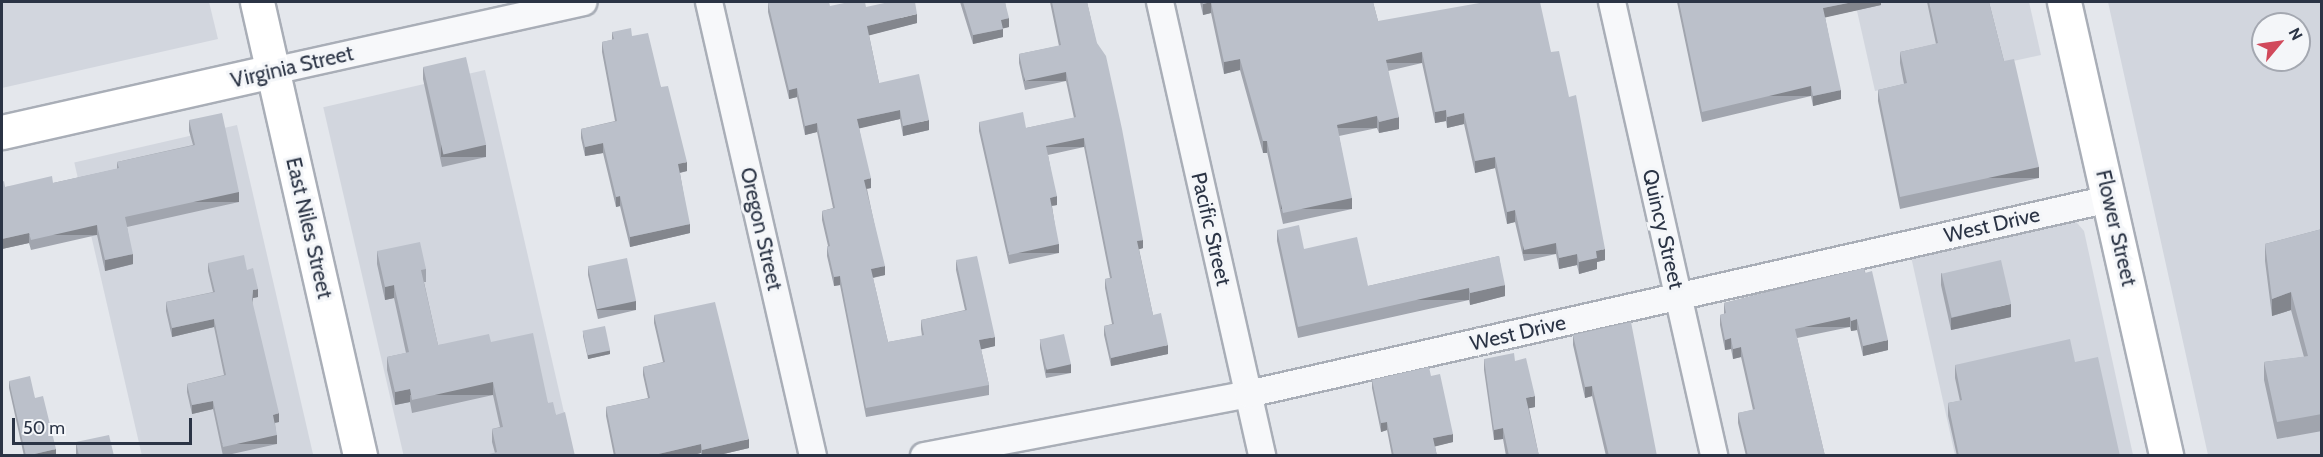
<!DOCTYPE html>
<style>
body{margin:0}
#map{position:relative;width:2323px;height:457px;overflow:hidden;background:#e4e7ec;font-family:Cabin,sans-serif}
div>[style]{position:absolute}
.built>*{inset:0;background:#d2d6de;transform-origin:0 0}
.roads{filter:drop-shadow(2px 0 #a9aeb7) drop-shadow(-2px 0 #a9aeb7) drop-shadow(0 2px #a9aeb7) drop-shadow(0 -2px #a9aeb7)}
.street>*{height:26px;margin:-13px;padding:0 13px;transform-origin:13px;border-radius:13px;background:#f7f8fa}
.secondary>*{height:33px;margin:-16.5px;padding:0 16.5px;transform-origin:16.5px;border-radius:16.5px;background:#fff}
.wall>*{inset:0;background:#a1a5ae}
.shaded-wall>*{inset:0;background:#83868d;transform-origin:0 0}
.building>*{inset:0;background:#bbc0ca;transform-origin:0 0}
span{translate:-50% -50%;white-space:nowrap;text-align:center;line-height:1.15;-webkit-text-stroke:6px #f4f6f9;paint-order:stroke}
.street-label{font-size:21px;color:#2b3445}
.frame{position:absolute;inset:0;border:3px solid #2b3445;pointer-events:none}
.north{position:absolute;left:2251px;top:12px;width:60px;height:60px;box-sizing:border-box;background:#f4f6f9;border:2px solid #a4a8b1;border-radius:50%;rotate:61deg;font-size:16px;font-weight:700;line-height:24px;text-align:center;color:#2b3445}
.north::after{content:'';display:block;margin:auto;width:21px;height:27px;background:#d1495b;clip-path:polygon(50% 0,100% 100%,50% 72%,0 100%)}
.scale{position:absolute;left:12px;top:418px;width:180px;height:27px;box-sizing:border-box;border:3px solid #2b3445;border-top:0;padding-left:8px;font-size:18px;line-height:21px;white-space:nowrap;color:#2b3445;-webkit-text-stroke:4px #f4f6f9;paint-order:stroke}
</style>
<div id="map">
<div class="built">
<i style="clip-path:polygon(2px 2px,209px 2px,218px 39px,2px 88px)"></i>
<i style="clip-path:polygon(1855px 2px,2029px 2px,2041px 55px,1875px 91px)"></i>
<i style="clip-path:polygon(evenodd,2108px 2px,2321px 2px,2321px 455px,2208px 455px,2108px 2px,2263px 24px,2299px 24px,2299px 60px,2263px 60px,2263px 24px)"></i>
<i style="left:485px;top:70px;width:394px;height:166px;rotate:77deg"></i>
<i style="left:237px;top:125px;width:338px;height:167px;rotate:77deg"></i>
<i style="clip-path:polygon(2072px 217px,2084px 231px,2133px 455px,1955px 455px,1910px 252px)"></i>
</div>
<div class="roads">
<div class="street">
<i style="left:709px;top:2px;width:466px;rotate:77.1deg"></i>
<i style="left:1160px;top:2px;width:465px;rotate:77.3deg"></i>
<i style="left:1612px;top:2px;width:465px;rotate:77.3deg"></i>
<i style="left:273px;top:71px;width:318px;rotate:-12.5deg"></i>
<i style="left:924px;top:456px;width:330px;rotate:-10.8deg"></i>
<i style="left:1248px;top:394px;width:883px;rotate:-12.76deg"></i>
</div>
<div class="secondary">
<i style="left:257px;top:2px;width:466px;rotate:77.2deg"></i>
<i style="left:2064px;top:2px;width:465px;rotate:77.3deg"></i>
<i style="left:2px;top:132px;width:278px;rotate:-12.7deg"></i>
</div>
</div>
<div class="wall">
<i style="clip-path:polygon(960px 2px,1005px 2px,1009px 27px,1003px 28px,1003px 37px,973px 44px)"></i>
<i style="clip-path:polygon(1050px 2px,1087px 2px,1143px 248px,1139px 249px,1153px 315px,1168px 354px,1111px 366px,1104px 335px,1104px 326px,1112px 324px,1105px 288px,1105px 279px,1110px 278px,1084px 147px,1048px 155px,1057px 205px,1052px 206px,1059px 253px,1009px 264px,979px 131px,979px 122px,1026px 128px,1074px 118px,1066px 81px,1025px 90px,1019px 63px,1019px 54px,1059px 46px)"></i>
<i style="clip-path:polygon(1200px 2px,1373px 2px,1378px 21px,1551px 52px,1605px 260px,1597px 262px,1597px 269px,1579px 274px,1577px 265px,1559px 269px,1556px 254px,1524px 261px,1515px 222px,1507px 224px,1495px 168px,1475px 173px,1464px 124px,1447px 128px,1446px 121px,1435px 123px,1422px 63px,1388px 71px,1399px 129px,1379px 133px,1377px 128px,1339px 136px,1352px 209px,1283px 224px,1267px 152px,1263px 153px,1240px 70px,1224px 74px,1211px 13px,1203px 15px)"></i>
<i style="clip-path:polygon(1677px 2px,1881px 2px,1881px 5px,1825px 17px,1841px 99px,1813px 106px,1811px 96px,1702px 122px)"></i>
<i style="clip-path:polygon(1927px 2px,1989px 2px,2004px 61px,2039px 178px,1900px 209px,1878px 101px,1878px 90px,1904px 84px,1900px 63px,1900px 52px,1936px 44px)"></i>
<i style="clip-path:polygon(768px 3px,830px 6px,866px 7px,917px 23px,869px 35px,879px 83px,929px 130px,903px 136px,900px 119px,859px 128px,871px 188px,867px 189px,885px 275px,873px 278px,888px 342px,922px 336px,921px 329px,921px 320px,965px 310px,956px 270px,956px 260px,995px 346px,981px 349px,989px 385px,989px 395px,866px 417px,840px 285px,834px 286px,827px 256px,827px 247px,828px 246px,822px 220px,822px 211px,833px 208px,817px 132px,805px 135px,797px 97px,789px 99px,768px 12px)"></i>
<i style="clip-path:polygon(612px 32px,632px 36px,661px 87px,687px 171px,680px 173px,690px 233px,630px 247px,620px 206px,616px 207px,603px 153px,585px 156px,581px 138px,581px 129px,615px 121px,602px 52px,602px 42px,612px 40px)"></i>
<i style="clip-path:polygon(423px 67px,486px 157px,442px 167px,423px 79px)"></i>
<i style="clip-path:polygon(189px 120px,239px 202px,127px 227px,133px 264px,105px 271px,97px 235px,31px 250px,29px 243px,2px 249px,2px 182px,5px 187px,53px 183px,117px 169px,117px 162px,193px 145px,189px 131px)"></i>
<i style="clip-path:polygon(2322px 229px,2322px 431px,2277px 439px,2264px 380px,2264px 362px,2304px 357px,2291px 310px,2272px 316px,2265px 261px,2265px 244px)"></i>
<i style="clip-path:polygon(1277px 230px,1304px 249px,1368px 286px,1499px 256px,1505px 296px,1470px 305px,1469px 300px,1298px 338px,1277px 241px)"></i>
<i style="clip-path:polygon(377px 251px,426px 269px,426px 282px,424px 282px,438px 345px,491px 342px,548px 403px,556px 415px,575px 456px,495px 453px,492px 442px,492px 429px,500px 427px,493px 395px,412px 413px,410px 402px,395px 405px,387px 370px,387px 357px,406px 353px,394px 298px,385px 300px,377px 264px)"></i>
<i style="clip-path:polygon(208px 263px,247px 270px,258px 297px,253px 298px,252px 303px,279px 422px,275px 423px,277px 444px,223px 456px,213px 409px,192px 414px,187px 392px,187px 384px,224px 375px,214px 327px,172px 337px,166px 311px,166px 302px,213px 292px,208px 271px)"></i>
<i style="clip-path:polygon(588px 267px,636px 310px,598px 319px,588px 275px)"></i>
<i style="clip-path:polygon(1864px 268px,1888px 350px,1863px 356px,1857px 330px,1851px 331px,1850px 327px,1797px 338px,1825px 456px,1746px 456px,1738px 423px,1738px 413px,1753px 410px,1741px 357px,1733px 359px,1731px 349px,1725px 350px,1720px 325px,1720px 315px,1724px 314px,1724px 303px)"></i>
<i style="clip-path:polygon(1941px 273px,2011px 317px,1951px 330px,1941px 285px)"></i>
<i style="clip-path:polygon(654px 315px,749px 448px,715px 456px,702px 456px,701px 453px,689px 456px,614px 456px,606px 416px,606px 407px,648px 398px,643px 375px,643px 367px,663px 362px,654px 323px)"></i>
<i style="clip-path:polygon(583px 331px,610px 354px,588px 359px,583px 336px)"></i>
<i style="clip-path:polygon(1573px 335px,1657px 456px,1606px 456px,1592px 396px,1585px 398px,1573px 345px)"></i>
<i style="clip-path:polygon(1040px 339px,1071px 373px,1046px 378px,1040px 348px)"></i>
<i style="clip-path:polygon(1484px 359px,1515px 361px,1535px 407px,1529px 408px,1539px 456px,1506px 456px,1503px 439px,1494px 440px,1484px 370px)"></i>
<i style="clip-path:polygon(2075px 362px,2120px 456px,1957px 456px,1948px 416px,1948px 403px,1960px 401px,1955px 378px,1955px 365px)"></i>
<i style="clip-path:polygon(1431px 376px,1453px 442px,1435px 446px,1437px 456px,1392px 456px,1387px 430px,1381px 432px,1372px 388px,1372px 380px)"></i>
<i style="clip-path:polygon(9px 381px,35px 398px,56px 456px,24px 456px,9px 388px)"></i>
<i style="clip-path:polygon(76px 442px,114px 456px,76px 456px)"></i>
</div>
<div class="shaded-wall">
<i style="clip-path:polygon(1211px 2px,1211px 13px,1203px 15px,1203px 4px)"></i>
<i style="clip-path:polygon(1853px 2px,1881px 2px,1881px 5px,1823px 18px,1823px 8px)"></i>
<i style="clip-path:polygon(917px 14px,917px 23px,867px 36px,867px 26px)"></i>
<i style="clip-path:polygon(1009px 18px,1009px 27px,1001px 29px,1001px 20px)"></i>
<i style="clip-path:polygon(1003px 29px,1003px 37px,973px 44px,973px 35px)"></i>
<i style="left:1422px;top:52px;width:11px;height:37px;rotate:90deg"></i>
<i style="clip-path:polygon(1240px 59px,1240px 70px,1224px 74px,1224px 62px)"></i>
<i style="left:1066px;top:72px;width:9px;height:42px;rotate:90deg"></i>
<i style="left:1811px;top:86px;width:10px;height:112px;rotate:90deg"></i>
<i style="clip-path:polygon(797px 88px,797px 97px,789px 99px,789px 90px)"></i>
<i style="clip-path:polygon(1841px 90px,1841px 99px,1813px 106px,1813px 96px)"></i>
<i style="clip-path:polygon(900px 110px,900px 119px,857px 129px,857px 119px)"></i>
<i style="clip-path:polygon(1446px 110px,1446px 121px,1435px 123px,1435px 112px)"></i>
<i style="clip-path:polygon(1464px 113px,1464px 124px,1447px 128px,1447px 117px)"></i>
<i style="left:1377px;top:116px;width:12px;height:41px;rotate:90deg"></i>
<i style="clip-path:polygon(1399px 117px,1399px 129px,1379px 133px,1379px 122px)"></i>
<i style="clip-path:polygon(929px 120px,929px 130px,903px 136px,903px 126px)"></i>
<i style="clip-path:polygon(817px 123px,817px 132px,805px 135px,805px 126px)"></i>
<i style="left:1084px;top:138px;width:9px;height:39px;rotate:90deg"></i>
<i style="left:1263px;top:141px;width:4px;height:12px"></i>
<i style="clip-path:polygon(603px 143px,603px 153px,585px 156px,585px 147px)"></i>
<i style="left:486px;top:145px;width:12px;height:45px;rotate:90deg"></i>
<i style="clip-path:polygon(1495px 157px,1495px 168px,1475px 173px,1475px 161px)"></i>
<i style="clip-path:polygon(687px 162px,687px 171px,678px 173px,678px 164px)"></i>
<i style="left:2039px;top:167px;width:11px;height:142px;rotate:90deg"></i>
<i style="clip-path:polygon(871px 178px,871px 188px,864px 189px,864px 180px)"></i>
<i style="left:239px;top:192px;width:10px;height:117px;rotate:90deg"></i>
<i style="clip-path:polygon(620px 196px,620px 206px,616px 207px,616px 197px)"></i>
<i style="clip-path:polygon(1057px 196px,1057px 205px,1050px 206px,1050px 198px)"></i>
<i style="left:1352px;top:198px;width:11px;height:71px;rotate:90deg"></i>
<i style="clip-path:polygon(1515px 210px,1515px 222px,1507px 224px,1507px 212px)"></i>
<i style="clip-path:polygon(690px 224px,690px 233px,630px 247px,630px 237px)"></i>
<i style="left:97px;top:225px;width:10px;height:68px;rotate:90deg"></i>
<i style="clip-path:polygon(29px 233px,29px 243px,2px 249px,2px 239px)"></i>
<i style="clip-path:polygon(1143px 240px,1143px 248px,1137px 250px,1137px 241px)"></i>
<i style="left:1556px;top:243px;width:11px;height:33px;rotate:90deg"></i>
<i style="left:1059px;top:244px;width:9px;height:51px;rotate:90deg"></i>
<i style="clip-path:polygon(1605px 249px,1605px 260px,1597px 262px,1597px 269px,1579px 274px,1579px 262px,1596px 251px)"></i>
<i style="clip-path:polygon(133px 254px,133px 264px,105px 271px,105px 260px)"></i>
<i style="clip-path:polygon(1577px 254px,1577px 265px,1559px 269px,1559px 258px)"></i>
<i style="clip-path:polygon(885px 266px,885px 275px,871px 278px,871px 269px)"></i>
<i style="clip-path:polygon(840px 276px,840px 285px,834px 286px,834px 277px)"></i>
<i style="clip-path:polygon(394px 285px,394px 298px,385px 300px,385px 287px)"></i>
<i style="clip-path:polygon(1505px 285px,1505px 296px,1470px 305px,1470px 293px)"></i>
<i style="left:1469px;top:288px;width:12px;height:175px;rotate:90deg"></i>
<i style="clip-path:polygon(258px 289px,258px 297px,253px 298px,252px 309px,253px 290px)"></i>
<i style="clip-path:polygon(2291px 292px,2291px 310px,2272px 316px,2272px 299px)"></i>
<i style="left:636px;top:301px;width:9px;height:39px;rotate:90deg"></i>
<i style="clip-path:polygon(2011px 304px,2011px 317px,1951px 330px,1951px 318px)"></i>
<i style="left:1850px;top:317px;width:10px;height:56px;rotate:90deg"></i>
<i style="clip-path:polygon(214px 319px,214px 327px,172px 337px,172px 328px)"></i>
<i style="clip-path:polygon(1857px 319px,1857px 330px,1851px 331px,1851px 321px)"></i>
<i style="clip-path:polygon(995px 337px,995px 346px,979px 350px,979px 340px)"></i>
<i style="clip-path:polygon(1731px 338px,1731px 349px,1725px 350px,1725px 340px)"></i>
<i style="clip-path:polygon(1888px 340px,1888px 350px,1863px 356px,1863px 346px)"></i>
<i style="clip-path:polygon(1168px 345px,1168px 354px,1111px 366px,1111px 358px)"></i>
<i style="clip-path:polygon(1741px 347px,1741px 357px,1733px 359px,1733px 349px)"></i>
<i style="clip-path:polygon(610px 350px,610px 354px,588px 359px,588px 354px)"></i>
<i style="left:1071px;top:364px;width:9px;height:25px;rotate:90deg"></i>
<i style="left:493px;top:382px;width:13px;height:83px;rotate:90deg"></i>
<i style="clip-path:polygon(1592px 386px,1592px 396px,1585px 398px,1585px 387px)"></i>
<i style="clip-path:polygon(410px 389px,410px 402px,395px 405px,395px 392px)"></i>
<i style="clip-path:polygon(1535px 396px,1535px 407px,1526px 409px,1526px 398px)"></i>
<i style="clip-path:polygon(213px 401px,213px 409px,192px 414px,192px 405px)"></i>
<i style="clip-path:polygon(279px 413px,279px 422px,273px 423px,273px 415px)"></i>
<i style="clip-path:polygon(1387px 422px,1387px 430px,1381px 432px,1381px 423px)"></i>
<i style="clip-path:polygon(1503px 428px,1503px 439px,1494px 440px,1494px 430px)"></i>
<i style="clip-path:polygon(1453px 434px,1453px 442px,1433px 447px,1433px 438px)"></i>
<i style="left:277px;top:435px;width:9px;height:55px;rotate:90deg"></i>
<i style="clip-path:polygon(749px 439px,749px 448px,715px 456px,702px 456px,702px 450px)"></i>
<i style="clip-path:polygon(701px 444px,701px 453px,689px 456px,650px 456px)"></i>
<i style="clip-path:polygon(56px 449px,56px 456px,26px 456px)"></i>
</div>
<div class="building">
<i style="clip-path:polygon(773px 2px,829px 2px,830px 6px,849px 2px,865px 2px,866px 7px,889px 2px,915px 2px,917px 14px,867px 26px,879px 83px,919px 74px,929px 120px,903px 126px,900px 110px,857px 119px,871px 178px,864px 180px,885px 266px,871px 269px,888px 342px,924px 335px,921px 320px,967px 310px,956px 260px,977px 256px,995px 337px,979px 340px,989px 385px,866px 408px,840px 276px,834px 277px,827px 247px,830px 246px,822px 211px,835px 208px,817px 123px,805px 126px,797px 88px,789px 90px,768px 3px)"></i>
<i style="clip-path:polygon(963px 2px,1005px 2px,1009px 18px,1001px 20px,1003px 29px,973px 35px)"></i>
<i style="clip-path:polygon(1052px 2px,1087px 2px,1097px 43px,1106px 56px,1122px 129px,1143px 240px,1137px 241px,1153px 315px,1161px 313px,1168px 345px,1111px 358px,1104px 326px,1114px 324px,1105px 279px,1112px 278px,1084px 138px,1046px 146px,1057px 196px,1050px 198px,1059px 244px,1009px 255px,979px 122px,1023px 112px,1026px 128px,1076px 117px,1066px 72px,1025px 81px,1019px 54px,1061px 45px)"></i>
<i style="clip-path:polygon(1202px 2px,1373px 2px,1378px 21px,1485px 2px,1540px 2px,1551px 52px,1559px 51px,1569px 97px,1576px 95px,1605px 249px,1596px 251px,1597px 258px,1579px 262px,1577px 254px,1559px 258px,1556px 243px,1524px 250px,1515px 210px,1507px 212px,1495px 157px,1475px 161px,1464px 113px,1447px 117px,1446px 110px,1435px 112px,1422px 52px,1386px 60px,1399px 117px,1379px 122px,1377px 116px,1337px 125px,1352px 198px,1283px 213px,1267px 141px,1263px 141px,1240px 59px,1224px 62px,1211px 2px,1203px 4px)"></i>
<i style="clip-path:polygon(1679px 2px,1853px 2px,1823px 8px,1841px 90px,1813px 96px,1811px 86px,1702px 112px)"></i>
<i style="clip-path:polygon(1929px 2px,1989px 2px,2004px 61px,2014px 59px,2039px 167px,1900px 197px,1878px 90px,1907px 83px,1900px 52px,1938px 43px)"></i>
<i style="clip-path:polygon(631px 28px,632px 36px,648px 33px,661px 87px,668px 86px,687px 162px,678px 164px,690px 224px,630px 237px,620px 196px,616px 197px,603px 143px,585px 147px,581px 129px,617px 121px,602px 42px,614px 39px,612px 32px)"></i>
<i style="left:466px;top:57px;width:90px;height:44px;rotate:77deg"></i>
<i style="clip-path:polygon(222px 113px,239px 192px,125px 217px,133px 254px,105px 260px,97px 225px,31px 240px,29px 233px,2px 239px,2px 182px,4px 181px,5px 187px,52px 176px,53px 183px,119px 168px,117px 162px,195px 145px,189px 120px)"></i>
<i style="clip-path:polygon(1299px 225px,1304px 249px,1357px 237px,1368px 286px,1499px 256px,1505px 285px,1470px 293px,1469px 288px,1298px 327px,1277px 230px)"></i>
<i style="clip-path:polygon(2322px 229px,2322px 414px,2277px 422px,2264px 362px,2308px 356px,2291px 292px,2272px 299px,2265px 244px)"></i>
<i style="clip-path:polygon(420px 242px,426px 269px,421px 270px,438px 345px,489px 334px,491px 342px,533px 333px,548px 403px,553px 402px,556px 415px,565px 412px,575px 456px,481px 456px,497px 452px,492px 429px,503px 427px,493px 382px,412px 400px,410px 389px,395px 392px,387px 357px,409px 352px,394px 285px,385px 287px,377px 251px)"></i>
<i style="clip-path:polygon(244px 255px,247px 270px,253px 268px,258px 289px,253px 290px,252px 300px,279px 413px,273px 415px,277px 435px,223px 447px,213px 401px,192px 405px,187px 384px,226px 375px,214px 319px,172px 328px,166px 302px,215px 292px,208px 263px)"></i>
<i style="left:627px;top:258px;width:44px;height:40px;rotate:78deg"></i>
<i style="left:2001px;top:260px;width:45px;height:61px;rotate:77deg"></i>
<i style="clip-path:polygon(1864px 268px,1865px 273px,1872px 271px,1888px 340px,1863px 346px,1857px 319px,1851px 321px,1850px 317px,1795px 329px,1825px 456px,1748px 456px,1738px 413px,1755px 409px,1741px 347px,1733px 349px,1731px 338px,1725px 340px,1720px 315px,1726px 313px,1724px 303px)"></i>
<i style="clip-path:polygon(715px 302px,749px 439px,702px 450px,701px 444px,650px 456px,616px 456px,606px 407px,650px 398px,643px 367px,665px 362px,654px 315px)"></i>
<i style="clip-path:polygon(1631px 322px,1657px 456px,1609px 456px,1592px 386px,1585px 387px,1573px 335px)"></i>
<i style="left:605px;top:326px;width:25px;height:23px;rotate:78deg"></i>
<i style="left:1064px;top:334px;width:31px;height:25px;rotate:77deg"></i>
<i style="clip-path:polygon(2070px 339px,2075px 362px,2098px 357px,2120px 456px,1959px 456px,1948px 403px,1962px 400px,1955px 365px)"></i>
<i style="clip-path:polygon(1514px 353px,1515px 361px,1526px 358px,1535px 396px,1526px 398px,1539px 456px,1509px 456px,1503px 428px,1494px 430px,1484px 359px)"></i>
<i style="clip-path:polygon(1429px 367px,1431px 376px,1440px 374px,1453px 434px,1433px 438px,1437px 456px,1394px 456px,1387px 422px,1381px 423px,1372px 380px)"></i>
<i style="clip-path:polygon(30px 376px,35px 398px,43px 396px,56px 449px,26px 456px,9px 381px)"></i>
<i style="clip-path:polygon(109px 435px,114px 456px,79px 456px,76px 442px)"></i>
</div>
<div class="street-label">
<span style="left:292px;top:67px;rotate:-13deg">Virginia Street</span>
<span style="left:1992px;top:225px;rotate:-13deg">West Drive</span>
<span style="left:309px;top:228px;rotate:77deg">East Niles Street</span>
<span style="left:2116px;top:228px;rotate:77deg">Flower Street</span>
<span style="left:761px;top:229px;rotate:77deg">Oregon Street</span>
<span style="left:1211px;top:229px;rotate:77deg">Pacific Street</span>
<span style="left:1663px;top:229px;rotate:77deg">Quincy Street</span>
<span style="left:1518px;top:333px;rotate:-13deg">West Drive</span>
</div>
<div class="frame"></div>
<div class="north">N</div>
<div class="scale">50 m</div>
</div>
